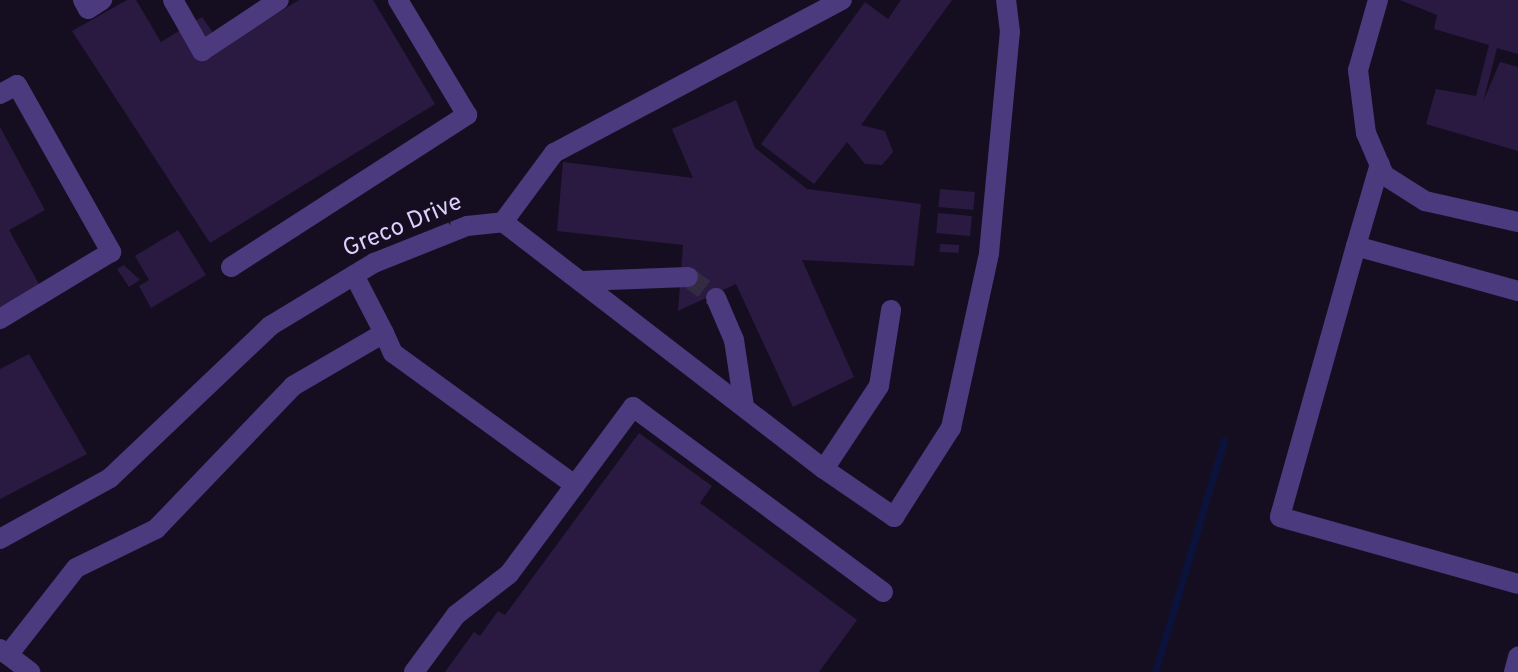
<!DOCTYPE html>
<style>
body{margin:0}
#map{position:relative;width:1518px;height:672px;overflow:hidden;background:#150e20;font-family:Overpass,sans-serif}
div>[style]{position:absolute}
.stream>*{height:7px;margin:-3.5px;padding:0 3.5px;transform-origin:3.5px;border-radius:3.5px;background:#0b133c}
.building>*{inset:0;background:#2a1a41;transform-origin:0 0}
.minor-tunnel>*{height:20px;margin-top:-10px;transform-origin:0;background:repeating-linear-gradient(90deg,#332b41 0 20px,transparent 0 30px)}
.minor>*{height:20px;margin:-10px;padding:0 10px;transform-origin:10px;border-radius:10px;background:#4b3a7e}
span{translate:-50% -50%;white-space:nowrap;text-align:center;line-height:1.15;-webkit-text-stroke:8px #150e20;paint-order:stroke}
.street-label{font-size:24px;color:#decffd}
</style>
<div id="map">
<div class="stream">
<i style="left:1155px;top:672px;width:242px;rotate:-73.4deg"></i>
</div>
<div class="building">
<i style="clip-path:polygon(127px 0,136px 0,161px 42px,202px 17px,223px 47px,299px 0,373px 0,435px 104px,210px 243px,72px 31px)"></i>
<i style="clip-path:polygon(901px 0,952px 0,861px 125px,885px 131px,893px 152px,882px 165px,865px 164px,847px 142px,814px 184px,761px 144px,865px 2px,888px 19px)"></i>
<i style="clip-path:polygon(1400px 0,1518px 0,1518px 54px,1497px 48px,1483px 102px,1500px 62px,1518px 67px,1518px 151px,1426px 124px,1436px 89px,1476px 96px,1489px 45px,1434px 29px,1437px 15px)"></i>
<i style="clip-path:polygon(736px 100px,755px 148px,807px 189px,921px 204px,914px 266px,802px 260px,854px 377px,793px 407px,736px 284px,678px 311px,683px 245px,557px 231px,563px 162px,693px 178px,672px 129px)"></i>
<i style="clip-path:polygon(0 127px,45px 210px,9px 230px,40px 286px,0 307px)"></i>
<i style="left:940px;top:189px;width:35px;height:18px;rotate:5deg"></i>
<i style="left:938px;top:213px;width:34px;height:20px;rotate:5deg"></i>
<i style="clip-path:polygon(178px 230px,206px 275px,151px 308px,139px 286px,149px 280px,135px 256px)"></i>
<i style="left:940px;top:244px;width:19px;height:8px;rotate:3deg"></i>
<i style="clip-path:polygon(124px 265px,140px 280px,129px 287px,117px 269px)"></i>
<i style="clip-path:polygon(29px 354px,87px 454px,0 499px,0 369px)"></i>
<i style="clip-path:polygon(639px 433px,712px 486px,700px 503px,857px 620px,819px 672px,445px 672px,474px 632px,480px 636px,498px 611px,505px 615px)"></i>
</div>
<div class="minor-tunnel">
<i style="left:688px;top:277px;width:35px;rotate:37deg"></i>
</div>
<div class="minor">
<i style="left:83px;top:0;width:10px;rotate:61deg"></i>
<i style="left:88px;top:9px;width:17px;rotate:-33deg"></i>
<i style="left:173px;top:0;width:59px;rotate:60.4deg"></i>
<i style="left:202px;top:51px;width:92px;rotate:-33.5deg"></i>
<i style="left:1378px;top:0;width:73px;rotate:105.9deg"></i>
<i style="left:1358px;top:70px;width:64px;rotate:82.8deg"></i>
<i style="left:1366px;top:133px;width:46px;rotate:66.8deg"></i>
<i style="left:1384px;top:175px;width:49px;rotate:32.4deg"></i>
<i style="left:1425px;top:201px;width:95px;rotate:12.7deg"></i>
<i style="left:0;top:94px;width:19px;rotate:-28deg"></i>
<i style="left:17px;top:85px;width:192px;rotate:60.6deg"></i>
<i style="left:111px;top:252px;width:130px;rotate:148.9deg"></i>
<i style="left:503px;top:222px;width:405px;rotate:37.6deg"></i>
<i style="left:824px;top:469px;width:100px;rotate:-56.5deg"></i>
<i style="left:879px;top:386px;width:77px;rotate:-81deg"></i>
<i style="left:1356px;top:246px;width:85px;rotate:-73.7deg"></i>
<i style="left:231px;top:267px;width:281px;rotate:-32.8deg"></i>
<i style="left:467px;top:115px;width:134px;rotate:-121deg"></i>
<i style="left:582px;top:281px;width:106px;rotate:-2.2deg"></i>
<i style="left:1518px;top:291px;width:168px;rotate:-164.5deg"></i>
<i style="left:1356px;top:246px;width:281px;rotate:105.7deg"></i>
<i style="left:1280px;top:517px;width:247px;rotate:15.7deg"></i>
<i style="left:716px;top:298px;width:46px;rotate:66.8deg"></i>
<i style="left:734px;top:340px;width:67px;rotate:81.4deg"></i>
<i style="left:384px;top:333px;width:22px;rotate:66deg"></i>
<i style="left:393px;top:353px;width:225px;rotate:36deg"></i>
<i style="left:824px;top:469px;width:85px;rotate:34.4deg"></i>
<i style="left:894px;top:517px;width:106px;rotate:-57.4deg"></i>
<i style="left:951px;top:428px;width:179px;rotate:-77.7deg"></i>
<i style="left:989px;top:253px;width:222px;rotate:-84.6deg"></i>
<i style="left:1010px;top:32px;width:32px;rotate:-97deg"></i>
<i style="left:0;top:539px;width:126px;rotate:-29deg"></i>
<i style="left:110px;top:478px;width:221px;rotate:-43.5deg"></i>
<i style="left:270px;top:326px;width:122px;rotate:-31.2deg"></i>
<i style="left:374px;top:263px;width:100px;rotate:-21.7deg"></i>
<i style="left:467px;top:226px;width:36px;rotate:-6deg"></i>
<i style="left:503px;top:222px;width:86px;rotate:-53.5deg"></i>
<i style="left:554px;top:153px;width:326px;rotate:-28deg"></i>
<i style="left:0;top:649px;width:38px;rotate:37deg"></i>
<i style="left:8px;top:655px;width:110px;rotate:-52deg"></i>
<i style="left:76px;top:568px;width:89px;rotate:-26deg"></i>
<i style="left:156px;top:529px;width:198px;rotate:-46.2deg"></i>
<i style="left:293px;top:386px;width:105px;rotate:-30.2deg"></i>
<i style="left:384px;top:333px;width:65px;rotate:-117.3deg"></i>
<i style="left:414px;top:672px;width:71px;rotate:-53.6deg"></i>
<i style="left:456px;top:615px;width:67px;rotate:-37.7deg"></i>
<i style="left:509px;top:574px;width:208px;rotate:-53.4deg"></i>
<i style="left:633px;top:407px;width:311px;rotate:36.5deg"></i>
<i style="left:1514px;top:672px;width:16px;rotate:-75deg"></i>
</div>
<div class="street-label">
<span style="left:403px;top:227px;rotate:-23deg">Greco Drive</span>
</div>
</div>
